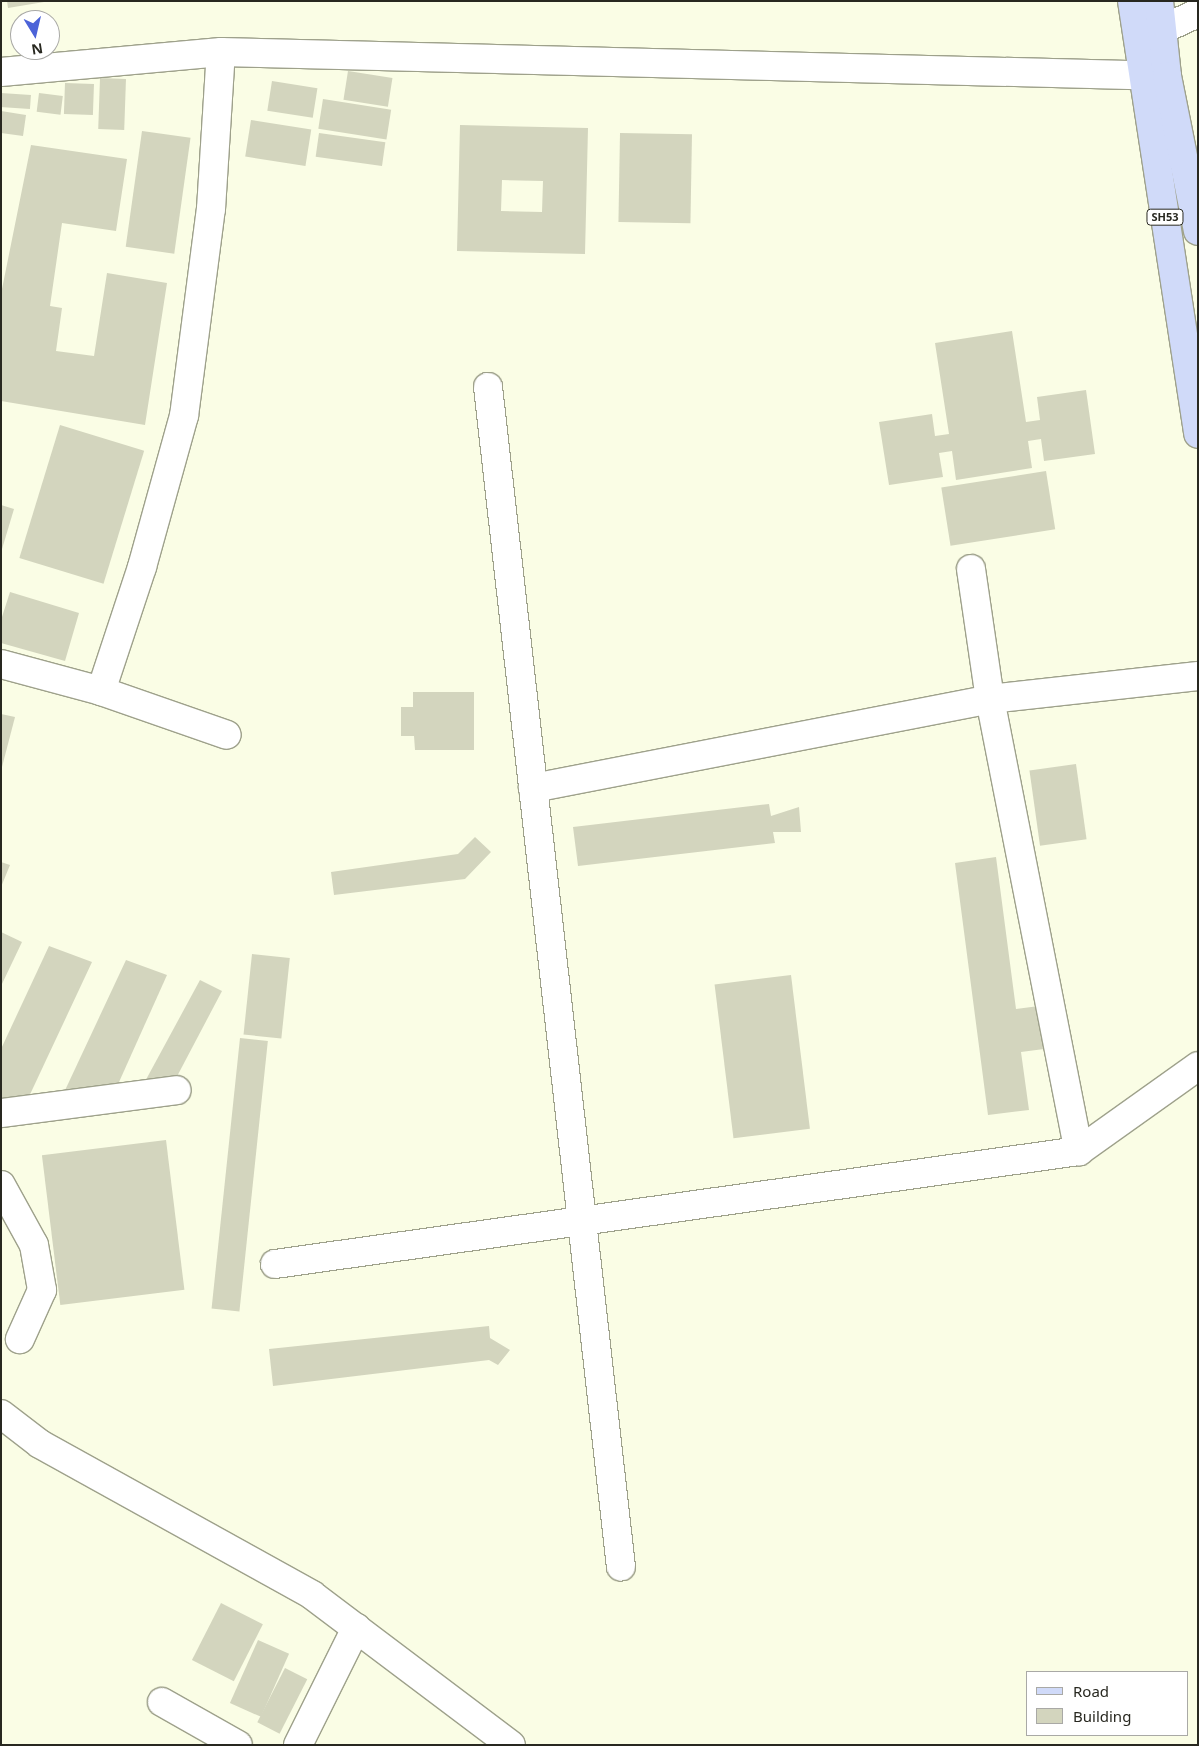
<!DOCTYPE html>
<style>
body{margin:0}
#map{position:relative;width:1199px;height:1746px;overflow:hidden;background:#fafde5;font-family:"Noto Sans",sans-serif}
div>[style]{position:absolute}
.building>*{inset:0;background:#d3d5be;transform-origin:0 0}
.roads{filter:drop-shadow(1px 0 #9ea18b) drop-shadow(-1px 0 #9ea18b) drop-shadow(0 1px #9ea18b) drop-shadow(0 -1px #9ea18b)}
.minor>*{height:28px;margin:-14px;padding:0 14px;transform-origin:14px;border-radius:14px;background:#fff}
.major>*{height:28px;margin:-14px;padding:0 14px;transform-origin:14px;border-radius:14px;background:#d0daf9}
span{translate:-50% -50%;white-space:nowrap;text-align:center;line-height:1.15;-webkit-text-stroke:5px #fff;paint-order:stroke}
.shield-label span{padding:1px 4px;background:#fff;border:1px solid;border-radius:4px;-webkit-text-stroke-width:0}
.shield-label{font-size:11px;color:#282820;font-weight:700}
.frame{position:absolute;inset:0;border:2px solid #282820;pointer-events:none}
.legend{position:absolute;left:1026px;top:1671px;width:162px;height:65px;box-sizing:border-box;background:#fff;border:1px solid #a9a9a6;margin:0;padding:6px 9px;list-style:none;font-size:15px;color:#282820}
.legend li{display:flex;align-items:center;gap:10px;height:25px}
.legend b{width:25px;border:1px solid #a9a9a6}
.north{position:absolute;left:10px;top:10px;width:50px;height:50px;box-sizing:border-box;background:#fff;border:1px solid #a9a9a6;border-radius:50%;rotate:171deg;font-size:14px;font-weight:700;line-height:20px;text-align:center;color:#282820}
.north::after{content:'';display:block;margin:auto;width:18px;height:22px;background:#4c63d8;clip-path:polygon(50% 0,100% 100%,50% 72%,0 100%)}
</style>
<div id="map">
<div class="building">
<i style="clip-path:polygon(7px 1px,44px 1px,44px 2px,8px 8px)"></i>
<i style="left:348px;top:71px;width:45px;height:29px;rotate:9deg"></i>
<i style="left:100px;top:78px;width:26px;height:51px;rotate:2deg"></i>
<i style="left:272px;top:81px;width:46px;height:30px;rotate:9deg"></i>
<i style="left:65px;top:83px;width:29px;height:31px;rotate:2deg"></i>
<i style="left:1px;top:93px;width:30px;height:14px;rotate:4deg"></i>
<i style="left:39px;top:93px;width:24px;height:19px;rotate:7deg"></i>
<i style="left:323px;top:99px;width:69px;height:30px;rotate:9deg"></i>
<i style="clip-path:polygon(1px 111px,26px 115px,23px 136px,1px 133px)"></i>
<i style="left:251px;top:120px;width:61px;height:37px;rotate:9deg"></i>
<i style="clip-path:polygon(evenodd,460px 125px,588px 128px,585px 254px,457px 251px,460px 125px,502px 180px,543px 181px,542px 212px,501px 211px,502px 180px)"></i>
<i style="left:142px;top:131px;width:49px;height:117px;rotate:8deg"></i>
<i style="left:319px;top:133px;width:67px;height:24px;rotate:8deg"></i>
<i style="left:620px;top:133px;width:72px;height:89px;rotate:1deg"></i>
<i style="clip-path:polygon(31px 145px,127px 159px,116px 231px,62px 223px,50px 306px,62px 308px,56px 351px,94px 356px,107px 273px,167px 283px,145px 425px,1px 401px,1px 294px)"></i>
<i style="clip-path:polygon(1012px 331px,1026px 422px,1040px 420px,1037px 397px,1086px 390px,1095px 454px,1044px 461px,1041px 439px,1028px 441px,1032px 468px,956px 480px,952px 451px,939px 453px,943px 477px,889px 485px,879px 422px,932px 414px,935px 436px,949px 434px,935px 343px)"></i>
<i style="left:60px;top:425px;width:88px;height:139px;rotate:17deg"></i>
<i style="left:1046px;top:471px;width:59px;height:106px;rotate:81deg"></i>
<i style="clip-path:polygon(1px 505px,14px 509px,2px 549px,1px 549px)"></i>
<i style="clip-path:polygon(10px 592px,79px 613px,65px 661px,1px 643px,1px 620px)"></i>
<i style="clip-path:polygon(413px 692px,474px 692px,474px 750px,415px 750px,414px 736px,401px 736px,401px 707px,413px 707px)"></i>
<i style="clip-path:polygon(1px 714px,15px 717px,2px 767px,1px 767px)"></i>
<i style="left:1076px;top:764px;width:76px;height:47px;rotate:82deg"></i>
<i style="clip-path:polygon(769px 804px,771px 816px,799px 807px,801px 832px,773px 832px,775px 843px,578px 866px,573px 827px)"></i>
<i style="clip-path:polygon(475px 837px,491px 852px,465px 879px,334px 895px,331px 872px,458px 854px)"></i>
<i style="clip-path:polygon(996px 857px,1016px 1009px,1039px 1006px,1044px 1049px,1021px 1052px,1029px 1110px,988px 1115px,955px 863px)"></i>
<i style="clip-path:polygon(1px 862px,10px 865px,1px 887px)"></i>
<i style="clip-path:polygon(1px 932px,22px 942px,1px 986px)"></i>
<i style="clip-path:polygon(49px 946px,92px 962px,26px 1103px,1px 1106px,1px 1049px)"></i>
<i style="left:252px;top:954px;width:38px;height:81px;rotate:6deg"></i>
<i style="clip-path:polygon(126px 960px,167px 975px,115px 1091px,60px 1101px)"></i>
<i style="left:791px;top:975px;width:155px;height:77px;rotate:83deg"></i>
<i style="clip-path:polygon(200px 980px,222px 991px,173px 1084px,142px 1087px)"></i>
<i style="left:240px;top:1038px;width:28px;height:272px;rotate:6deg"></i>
<i style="left:166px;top:1140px;width:151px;height:125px;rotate:83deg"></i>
<i style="clip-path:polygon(489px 1326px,490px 1338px,510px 1350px,498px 1365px,489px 1360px,273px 1386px,269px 1349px)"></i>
<i style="left:221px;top:1603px;width:47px;height:64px;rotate:27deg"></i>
<i style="left:258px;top:1640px;width:34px;height:69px;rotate:24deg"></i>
<i style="left:285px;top:1668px;width:25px;height:61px;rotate:27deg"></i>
</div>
<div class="roads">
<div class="minor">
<i style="left:1159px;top:31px;width:43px;rotate:-24.8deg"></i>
<i style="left:1px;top:72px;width:221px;rotate:-5.2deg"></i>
<i style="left:221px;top:52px;width:946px;rotate:1.45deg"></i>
<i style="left:488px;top:387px;width:1187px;rotate:83.57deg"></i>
<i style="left:971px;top:569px;width:131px;rotate:81.7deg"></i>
<i style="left:990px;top:699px;width:461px;rotate:78.9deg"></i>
<i style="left:1px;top:664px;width:104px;rotate:15.1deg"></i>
<i style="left:101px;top:691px;width:133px;rotate:19.2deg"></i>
<i style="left:101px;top:691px;width:131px;rotate:-71.7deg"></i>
<i style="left:142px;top:567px;width:157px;rotate:-74.5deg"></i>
<i style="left:184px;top:416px;width:209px;rotate:-82.6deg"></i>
<i style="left:211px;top:209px;width:157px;rotate:-86.4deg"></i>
<i style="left:533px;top:788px;width:466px;rotate:-11deg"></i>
<i style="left:990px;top:699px;width:209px;rotate:-6.3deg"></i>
<i style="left:1px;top:1113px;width:177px;rotate:-7.4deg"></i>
<i style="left:1px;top:1185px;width:68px;rotate:61.2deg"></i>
<i style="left:34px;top:1245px;width:46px;rotate:79.9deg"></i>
<i style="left:42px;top:1290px;width:54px;rotate:114.2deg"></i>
<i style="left:275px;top:1264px;width:812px;rotate:-8deg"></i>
<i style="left:1079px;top:1151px;width:146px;rotate:-35.5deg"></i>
<i style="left:1px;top:1414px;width:49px;rotate:37.6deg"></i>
<i style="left:40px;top:1444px;width:311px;rotate:29deg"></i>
<i style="left:312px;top:1595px;width:249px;rotate:37deg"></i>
<i style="left:162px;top:1702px;width:87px;rotate:29.5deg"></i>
<i style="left:298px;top:1745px;width:131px;rotate:-63.6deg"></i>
</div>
<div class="major">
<i style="left:1132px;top:1px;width:438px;rotate:81.3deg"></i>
<i style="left:1159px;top:1px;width:75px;rotate:83.9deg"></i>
<i style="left:1167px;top:76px;width:158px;rotate:78.7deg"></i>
</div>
</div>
<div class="shield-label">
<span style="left:1165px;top:217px">SH53</span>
</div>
<div class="frame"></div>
<ul class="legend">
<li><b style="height:6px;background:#d0daf9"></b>Road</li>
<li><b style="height:14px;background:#d3d5be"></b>Building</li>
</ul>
<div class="north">N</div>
</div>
